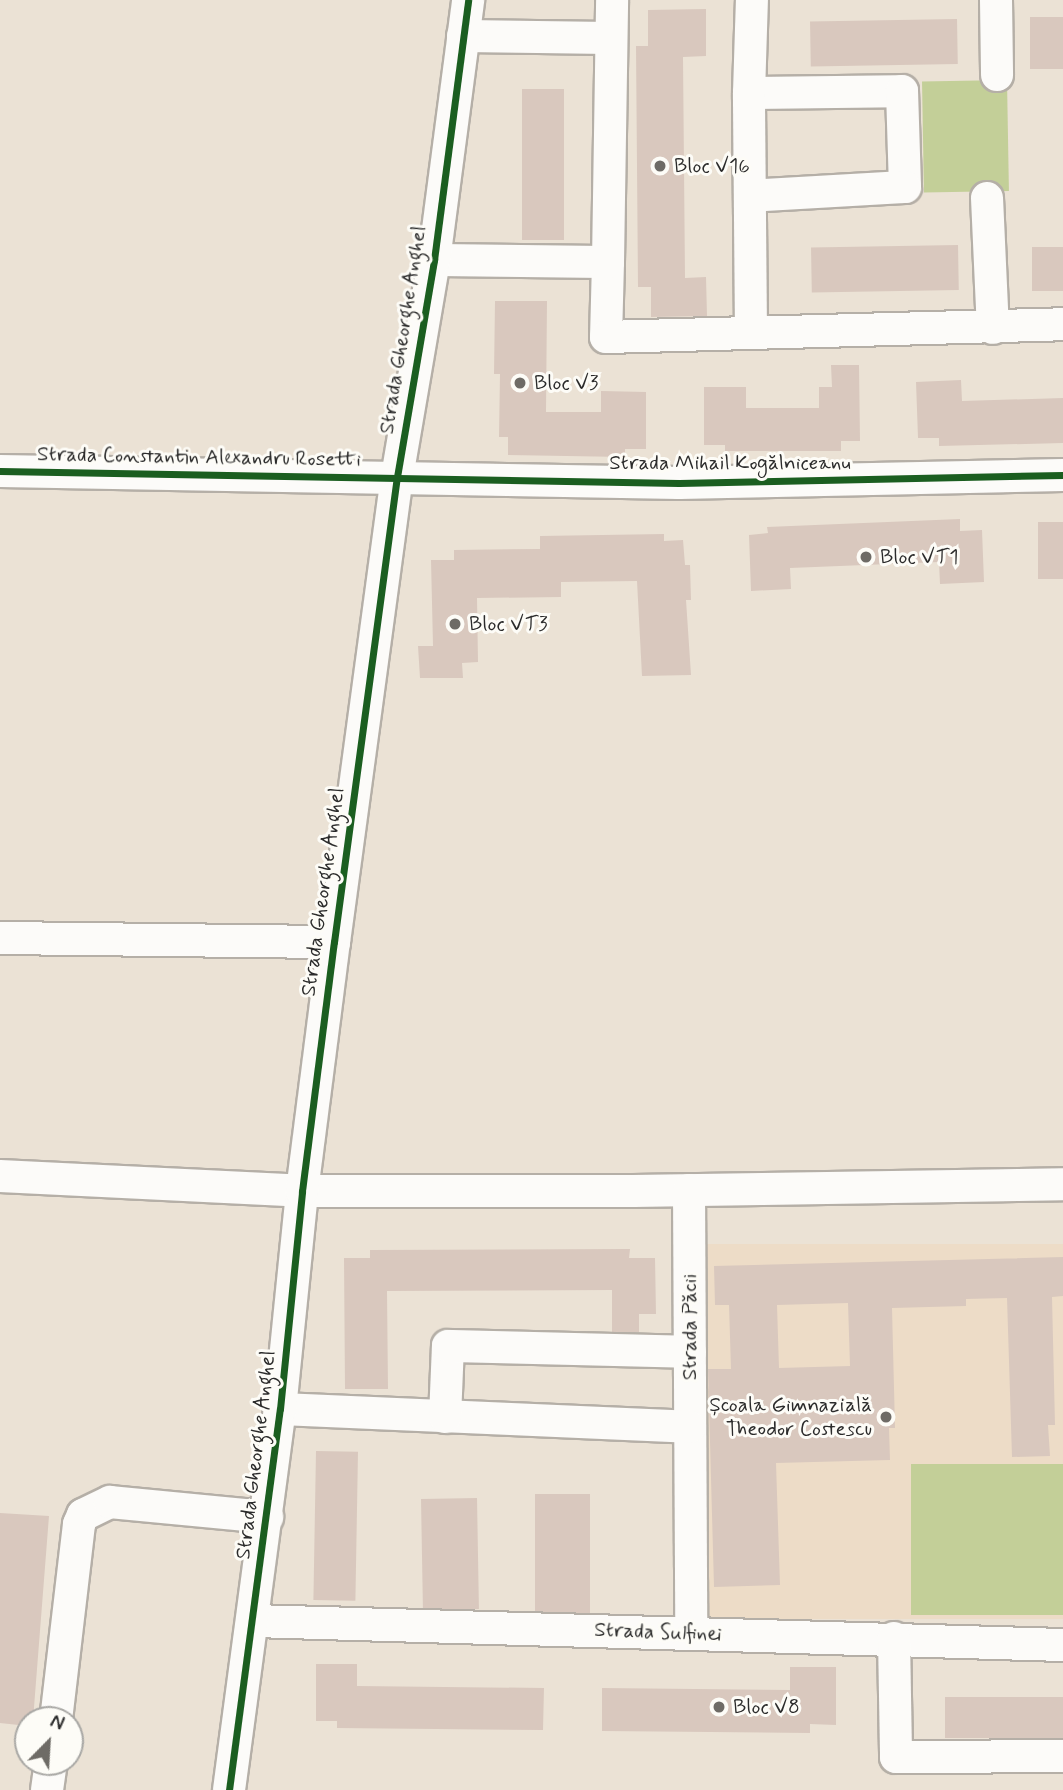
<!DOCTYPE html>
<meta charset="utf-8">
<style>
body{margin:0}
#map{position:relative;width:1063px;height:1790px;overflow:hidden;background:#ebe2d5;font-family:Mynerve,sans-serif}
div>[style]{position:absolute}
.built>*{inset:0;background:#eddcc7;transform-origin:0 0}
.green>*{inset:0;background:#c3cf98;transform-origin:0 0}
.building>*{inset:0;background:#d9c8be;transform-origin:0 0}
.roads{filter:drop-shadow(2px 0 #b5afa7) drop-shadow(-2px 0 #b5afa7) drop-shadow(0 2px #b5afa7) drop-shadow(0 -2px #b5afa7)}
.minor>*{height:32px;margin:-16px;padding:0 16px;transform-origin:16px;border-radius:16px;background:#fcfbf9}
.cycleway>*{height:7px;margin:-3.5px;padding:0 3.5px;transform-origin:3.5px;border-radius:3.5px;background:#1b5e20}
.dots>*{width:19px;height:19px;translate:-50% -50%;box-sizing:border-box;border:4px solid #fdfcf7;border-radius:50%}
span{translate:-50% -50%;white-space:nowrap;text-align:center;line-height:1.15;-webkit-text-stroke:6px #fdfcf7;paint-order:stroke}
.poi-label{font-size:21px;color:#2b2b2b}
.left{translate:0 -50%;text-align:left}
.right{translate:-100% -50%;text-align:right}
.street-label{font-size:21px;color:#2b2b2b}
.north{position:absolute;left:14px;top:1706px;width:70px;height:70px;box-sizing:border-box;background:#fdfcf7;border:2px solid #a9a8a5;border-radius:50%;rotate:24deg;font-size:19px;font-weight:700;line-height:28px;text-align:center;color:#2b2b2b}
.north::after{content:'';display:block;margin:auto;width:24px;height:32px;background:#6e6b66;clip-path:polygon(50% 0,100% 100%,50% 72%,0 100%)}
</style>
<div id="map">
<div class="built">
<i style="left:1063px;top:1244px;width:375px;height:356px;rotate:90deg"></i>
</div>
<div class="green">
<i style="left:1007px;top:80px;width:111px;height:85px;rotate:89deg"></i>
<i style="left:1063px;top:1464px;width:151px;height:152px;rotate:90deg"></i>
</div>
<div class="building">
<i style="clip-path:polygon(706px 9px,706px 56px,683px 57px,685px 278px,706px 277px,707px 316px,651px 317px,651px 287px,638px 287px,636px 46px,648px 46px,648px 10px)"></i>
<i style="left:1030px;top:17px;width:33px;height:52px"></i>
<i style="left:957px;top:19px;width:45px;height:147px;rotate:89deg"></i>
<i style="left:564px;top:89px;width:151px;height:42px;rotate:90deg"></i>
<i style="left:958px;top:245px;width:45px;height:147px;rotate:89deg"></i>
<i style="left:1032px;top:247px;width:31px;height:44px"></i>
<i style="clip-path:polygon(495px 301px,547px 301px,546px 412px,601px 412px,601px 391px,646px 392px,646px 449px,625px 449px,625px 457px,508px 455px,508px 437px,499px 437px,500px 374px,494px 374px)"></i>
<i style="clip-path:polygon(831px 365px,859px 365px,860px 441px,841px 441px,841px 451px,725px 451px,725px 445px,704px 445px,704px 387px,746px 387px,746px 408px,819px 408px,819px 387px,832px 387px)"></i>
<i style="clip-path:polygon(961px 380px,962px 401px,1063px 398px,1063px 443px,939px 446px,939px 438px,918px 438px,916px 382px)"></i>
<i style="clip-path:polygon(960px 519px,960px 531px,982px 530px,984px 582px,940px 584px,939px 562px,790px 568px,791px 589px,751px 591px,749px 535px,768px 533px,767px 527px)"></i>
<i style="left:1063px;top:522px;width:57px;height:25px;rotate:90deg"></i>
<i style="clip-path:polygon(664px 534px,664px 541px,683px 540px,685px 565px,690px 565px,691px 600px,686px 600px,691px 675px,642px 676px,637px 581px,561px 582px,561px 597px,477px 598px,478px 662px,462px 663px,463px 678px,420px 678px,418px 646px,433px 646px,431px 560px,454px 560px,454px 550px,540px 549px,540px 536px)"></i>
<i style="clip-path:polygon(630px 1249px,629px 1258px,655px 1258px,656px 1314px,639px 1314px,639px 1332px,612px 1332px,612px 1290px,387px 1291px,388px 1389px,345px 1389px,344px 1258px,370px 1258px,370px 1250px)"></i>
<i style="clip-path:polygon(evenodd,1063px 1257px,1063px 1296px,1052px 1297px,1055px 1425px,1048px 1425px,1050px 1456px,1012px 1457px,1007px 1298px,966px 1299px,966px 1306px,892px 1308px,895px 1428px,889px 1428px,890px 1460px,776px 1463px,780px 1585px,714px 1587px,708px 1369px,731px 1369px,729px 1305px,715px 1305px,714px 1266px,1063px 1257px,848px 1303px,850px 1366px,779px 1368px,777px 1305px,848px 1303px)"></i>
<i style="left:316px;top:1451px;width:42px;height:149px;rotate:1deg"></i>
<i style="left:590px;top:1494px;width:119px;height:55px;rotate:90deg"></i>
<i style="left:477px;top:1498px;width:111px;height:56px;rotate:89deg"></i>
<i style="clip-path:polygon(0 1513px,49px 1516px,33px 1720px,28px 1720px,28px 1726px,0 1723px)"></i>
<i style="clip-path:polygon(316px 1664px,357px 1664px,357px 1686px,544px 1688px,543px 1730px,337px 1728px,337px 1721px,316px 1721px)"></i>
<i style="clip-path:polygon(790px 1667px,836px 1667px,836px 1725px,810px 1724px,810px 1733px,602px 1731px,602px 1688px,790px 1690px)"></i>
<i style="left:1063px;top:1697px;width:41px;height:118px;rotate:90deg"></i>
</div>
<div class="roads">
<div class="minor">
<i style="left:996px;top:0;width:75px;rotate:89.2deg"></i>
<i style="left:463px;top:36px;width:148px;rotate:0.8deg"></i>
<i style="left:749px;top:93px;width:153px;rotate:-0.7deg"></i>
<i style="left:902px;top:91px;width:96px;rotate:88.2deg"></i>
<i style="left:905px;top:187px;width:155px;rotate:176.7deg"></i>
<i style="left:987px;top:198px;width:130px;rotate:87.4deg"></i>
<i style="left:434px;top:260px;width:174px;rotate:0.7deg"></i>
<i style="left:608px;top:262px;width:75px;rotate:91.5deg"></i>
<i style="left:606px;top:337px;width:457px;rotate:-1.6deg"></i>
<i style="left:608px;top:262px;width:262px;rotate:-89.1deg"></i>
<i style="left:751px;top:332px;width:239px;rotate:-90.5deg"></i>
<i style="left:749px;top:93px;width:93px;rotate:-88.2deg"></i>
<i style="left:0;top:471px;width:679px;rotate:1.01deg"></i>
<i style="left:679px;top:483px;width:384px;rotate:-1.2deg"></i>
<i style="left:0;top:938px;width:334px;rotate:0.7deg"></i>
<i style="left:0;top:1176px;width:302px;rotate:2.8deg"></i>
<i style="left:302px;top:1191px;width:331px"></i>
<i style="left:633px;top:1191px;width:430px;rotate:-0.9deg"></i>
<i style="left:689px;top:1190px;width:443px;rotate:89.7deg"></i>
<i style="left:280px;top:1409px;width:410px;rotate:2.5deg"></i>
<i style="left:445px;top:1417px;width:71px;rotate:-87.6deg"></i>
<i style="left:448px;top:1346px;width:242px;rotate:1.4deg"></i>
<i style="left:254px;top:1621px;width:809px;rotate:1.7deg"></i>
<i style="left:894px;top:1638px;width:119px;rotate:89deg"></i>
<i style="left:896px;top:1757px;width:167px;rotate:-0.3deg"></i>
<i style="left:56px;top:1720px;width:197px;rotate:-83.3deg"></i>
<i style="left:79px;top:1524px;width:10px;rotate:-66deg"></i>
<i style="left:83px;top:1515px;width:30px;rotate:-26deg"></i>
<i style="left:110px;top:1502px;width:158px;rotate:5.5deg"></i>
<i style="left:47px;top:1790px;width:28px;rotate:-82deg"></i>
<i style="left:229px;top:1790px;width:384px;rotate:-82.4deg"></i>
<i style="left:280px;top:1409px;width:219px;rotate:-84.2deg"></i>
<i style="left:302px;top:1191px;width:251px;rotate:-82.7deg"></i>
<i style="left:334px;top:942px;width:469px;rotate:-82.3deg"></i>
<i style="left:397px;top:477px;width:220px;rotate:-80.3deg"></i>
<i style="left:434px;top:260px;width:262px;rotate:-82.5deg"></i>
</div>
</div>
<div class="cycleway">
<i style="left:0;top:471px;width:679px;rotate:1.01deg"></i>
<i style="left:679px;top:483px;width:384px;rotate:-1.2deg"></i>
<i style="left:229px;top:1790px;width:384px;rotate:-82.4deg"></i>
<i style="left:280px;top:1409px;width:219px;rotate:-84.2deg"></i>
<i style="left:302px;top:1191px;width:251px;rotate:-82.7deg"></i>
<i style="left:334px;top:942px;width:469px;rotate:-82.3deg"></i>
<i style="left:397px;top:477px;width:220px;rotate:-80.3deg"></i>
<i style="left:434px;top:260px;width:262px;rotate:-82.5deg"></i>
</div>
<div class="dots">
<i style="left:660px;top:166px;background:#6e6b66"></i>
<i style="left:520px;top:383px;background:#6e6b66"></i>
<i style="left:866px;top:557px;background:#6e6b66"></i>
<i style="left:455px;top:624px;background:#6e6b66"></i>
<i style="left:886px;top:1417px;background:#6e6b66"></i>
<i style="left:719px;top:1707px;background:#6e6b66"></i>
</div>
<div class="poi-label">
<span class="left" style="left:674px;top:166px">Bloc V16</span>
<span class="left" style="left:534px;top:383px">Bloc V3</span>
<span class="left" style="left:880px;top:557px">Bloc VT1</span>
<span class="left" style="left:469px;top:624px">Bloc VT3</span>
<span class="right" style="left:872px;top:1417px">Școala Gimnazială<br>Theodor Costescu</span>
<span class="left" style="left:733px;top:1707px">Bloc V8</span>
</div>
<div class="street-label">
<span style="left:403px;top:330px;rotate:-81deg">Strada Gheorghe Anghel</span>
<span style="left:199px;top:457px;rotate:1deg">Strada Constantin Alexandru Rosetti</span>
<span style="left:730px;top:463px">Strada Mihail Kogălniceanu</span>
<span style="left:323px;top:892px;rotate:-82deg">Strada Gheorghe Anghel</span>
<span style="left:690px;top:1327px;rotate:-90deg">Strada Păcii</span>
<span style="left:256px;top:1455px;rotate:-83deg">Strada Gheorghe Anghel</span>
<span style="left:658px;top:1632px;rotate:2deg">Strada Sulfinei</span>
</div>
<div class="north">N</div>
</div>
